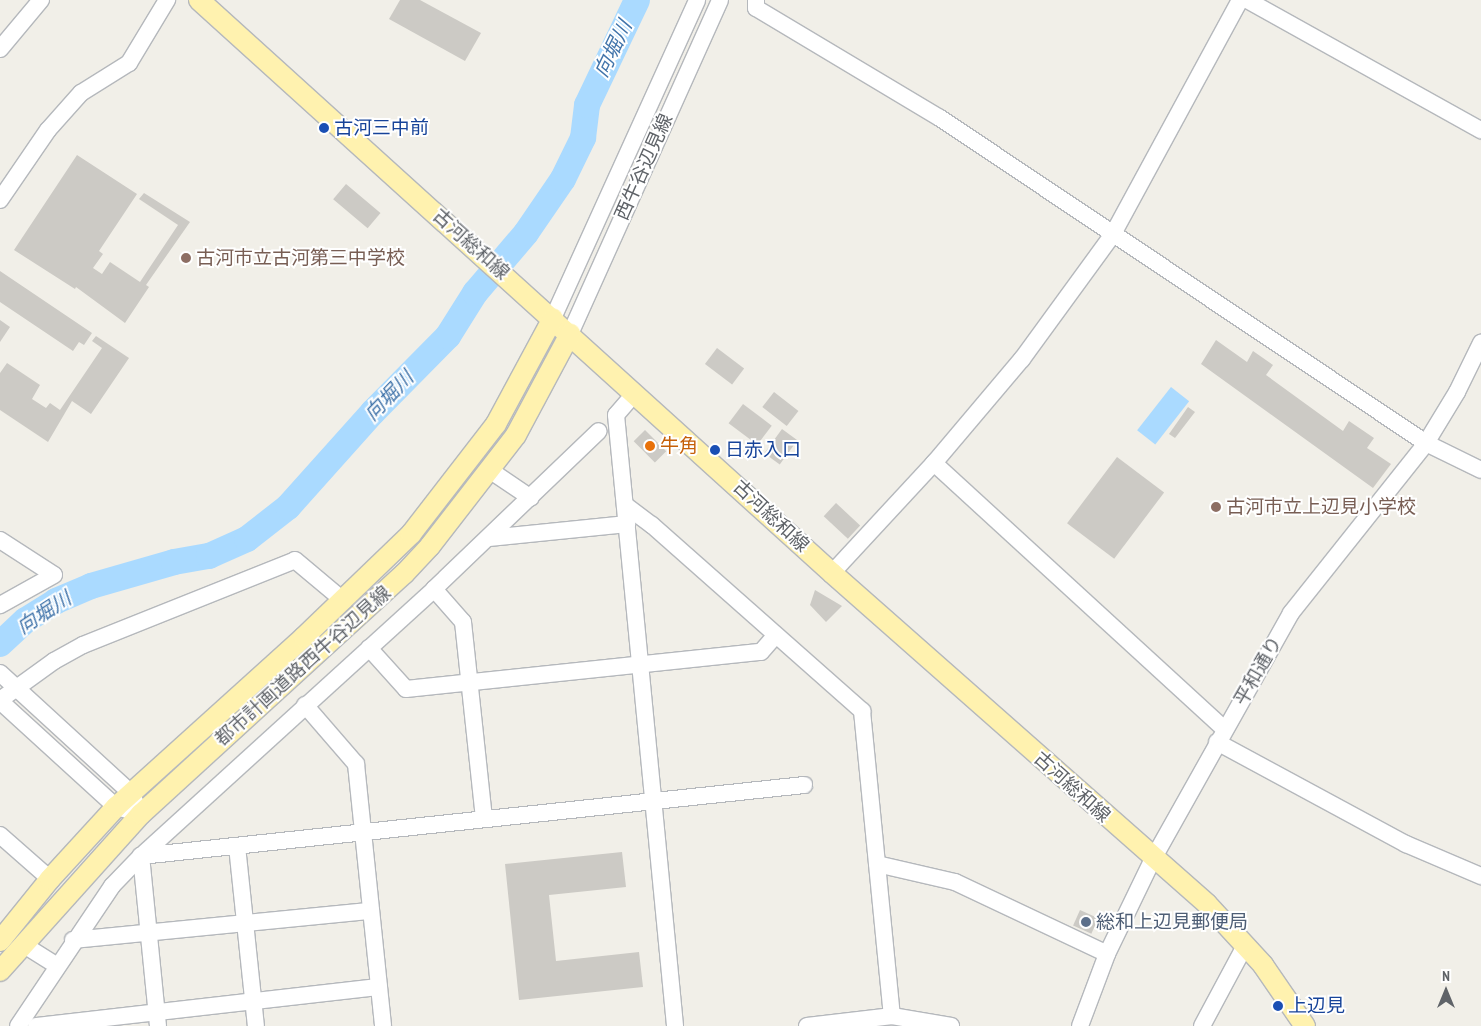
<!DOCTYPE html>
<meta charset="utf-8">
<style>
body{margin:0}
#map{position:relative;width:1481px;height:1026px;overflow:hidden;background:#f1efe8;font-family:"PT Sans Narrow","Noto Sans JP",sans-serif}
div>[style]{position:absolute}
.water>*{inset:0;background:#aadaff;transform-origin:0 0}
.river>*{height:26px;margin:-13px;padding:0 13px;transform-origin:13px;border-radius:13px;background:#aadaff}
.building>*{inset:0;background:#cccac5;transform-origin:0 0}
.roads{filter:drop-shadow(1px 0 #b5b8bc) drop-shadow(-1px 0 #b5b8bc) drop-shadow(0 1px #b5b8bc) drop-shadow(0 -1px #b5b8bc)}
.minor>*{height:16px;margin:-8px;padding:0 8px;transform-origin:8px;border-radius:8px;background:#fff}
.major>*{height:20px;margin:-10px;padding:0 10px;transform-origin:10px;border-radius:10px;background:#fff2af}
.dots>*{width:14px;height:14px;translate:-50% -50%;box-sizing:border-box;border:2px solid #fff;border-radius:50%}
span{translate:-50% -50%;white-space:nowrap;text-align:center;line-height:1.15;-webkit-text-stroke:4px #fff;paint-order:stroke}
.transit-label{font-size:19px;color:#164399}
.left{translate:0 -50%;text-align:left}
.street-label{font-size:19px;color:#5f6368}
.education-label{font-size:19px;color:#785e54}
.food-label{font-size:19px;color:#c56008}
.service-label{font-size:19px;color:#4e5e75}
.water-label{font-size:20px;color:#4174aa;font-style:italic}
.north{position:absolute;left:1421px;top:966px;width:50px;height:50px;-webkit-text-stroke:4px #fff;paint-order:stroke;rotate:0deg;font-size:14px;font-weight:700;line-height:20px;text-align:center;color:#5f6368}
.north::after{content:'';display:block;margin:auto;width:18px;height:22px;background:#5f6368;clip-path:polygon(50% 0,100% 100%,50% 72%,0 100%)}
</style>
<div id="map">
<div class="water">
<i style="left:1171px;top:387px;width:23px;height:55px;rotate:38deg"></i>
</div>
<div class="river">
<i style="left:0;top:644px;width:35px;rotate:-43deg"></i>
<i style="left:26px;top:620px;width:36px;rotate:-32deg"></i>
<i style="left:56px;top:601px;width:38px;rotate:-23deg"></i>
<i style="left:91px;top:586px;width:86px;rotate:-16.1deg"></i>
<i style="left:174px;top:562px;width:36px;rotate:-10deg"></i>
<i style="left:209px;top:556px;width:42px;rotate:-24.1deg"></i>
<i style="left:247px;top:539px;width:52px;rotate:-38deg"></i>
<i style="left:288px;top:507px;width:127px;rotate:-48.2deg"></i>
<i style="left:373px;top:412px;width:107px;rotate:-45.4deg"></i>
<i style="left:448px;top:336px;width:51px;rotate:-57.9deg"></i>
<i style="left:475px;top:293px;width:79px;rotate:-49.6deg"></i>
<i style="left:526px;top:233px;width:65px;rotate:-55.6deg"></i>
<i style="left:563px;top:179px;width:46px;rotate:-64deg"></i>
<i style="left:583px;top:138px;width:33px;rotate:-83deg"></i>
<i style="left:587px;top:105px;width:116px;rotate:-64.5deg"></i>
</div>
<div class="building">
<i style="clip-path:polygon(400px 0,420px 0,481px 33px,465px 61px,389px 19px)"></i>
<i style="clip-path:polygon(77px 155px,137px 194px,99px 251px,103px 254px,93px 268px,102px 274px,110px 262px,140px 282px,178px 225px,139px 199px,144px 193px,190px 222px,146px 285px,149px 287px,125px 323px,76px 287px,75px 289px,14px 250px)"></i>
<i style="left:346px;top:184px;width:45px;height:20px;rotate:40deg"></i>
<i style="clip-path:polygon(0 271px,92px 333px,84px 345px,79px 342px,73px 351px,0 302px)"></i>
<i style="clip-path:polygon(0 320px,10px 327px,0 342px)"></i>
<i style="clip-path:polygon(96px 336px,129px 358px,91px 414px,72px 401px,48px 442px,0 410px,0 373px,7px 363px,40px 385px,32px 399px,46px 408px,50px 403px,60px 410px,102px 348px,92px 341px)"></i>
<i style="clip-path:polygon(1216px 340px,1247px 362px,1253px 351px,1273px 365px,1266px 375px,1343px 431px,1349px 421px,1374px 438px,1367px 448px,1391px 464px,1373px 488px,1201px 364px)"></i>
<i style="left:717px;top:348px;width:34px;height:20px;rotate:37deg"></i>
<i style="left:774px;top:392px;width:31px;height:19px;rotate:38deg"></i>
<i style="left:743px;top:404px;width:36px;height:24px;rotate:37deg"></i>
<i style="clip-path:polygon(1188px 407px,1195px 412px,1175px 438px,1169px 434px)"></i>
<i style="left:782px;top:429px;width:19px;height:30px;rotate:36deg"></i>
<i style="left:645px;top:430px;width:30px;height:16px;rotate:45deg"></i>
<i style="left:1117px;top:457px;width:59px;height:83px;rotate:37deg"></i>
<i style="left:836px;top:503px;width:33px;height:18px;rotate:43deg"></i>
<i style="clip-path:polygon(815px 590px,842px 606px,826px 622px,810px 605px)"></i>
<i style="clip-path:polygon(622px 852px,626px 887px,549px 895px,556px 961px,639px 952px,643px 987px,519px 1000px,505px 864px)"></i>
<i style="left:1080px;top:910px;width:20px;height:17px;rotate:24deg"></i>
</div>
<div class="roads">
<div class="minor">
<i style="left:756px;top:0;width:8px;rotate:90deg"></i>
<i style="left:756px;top:8px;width:214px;rotate:30.9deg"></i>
<i style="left:940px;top:118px;width:585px;rotate:33.77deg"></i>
<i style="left:1426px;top:443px;width:61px;rotate:26.1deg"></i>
<i style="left:1247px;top:0;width:268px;rotate:29.1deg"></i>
<i style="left:0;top:49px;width:64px;rotate:-50.1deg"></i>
<i style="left:0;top:200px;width:85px;rotate:-55.6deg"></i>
<i style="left:48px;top:130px;width:50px;rotate:-48.3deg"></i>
<i style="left:81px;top:93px;width:57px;rotate:-32deg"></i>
<i style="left:129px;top:63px;width:74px;rotate:-58.9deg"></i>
<i style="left:553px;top:318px;width:349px;rotate:-65.6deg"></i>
<i style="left:570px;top:334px;width:366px;rotate:-65.8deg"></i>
<i style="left:635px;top:393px;width:29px;rotate:131deg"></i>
<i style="left:616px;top:415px;width:614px;rotate:84.48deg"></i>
<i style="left:934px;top:463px;width:394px;rotate:42.5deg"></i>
<i style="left:491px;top:471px;width:48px;rotate:34deg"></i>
<i style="left:625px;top:505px;width:34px;rotate:37deg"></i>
<i style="left:652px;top:525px;width:281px;rotate:41.5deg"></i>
<i style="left:862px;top:711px;width:306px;rotate:84.4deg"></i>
<i style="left:489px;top:538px;width:139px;rotate:-5.8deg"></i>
<i style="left:0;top:540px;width:64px;rotate:32.9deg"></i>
<i style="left:54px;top:575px;width:62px;rotate:150.9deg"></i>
<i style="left:832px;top:573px;width:150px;rotate:-47.2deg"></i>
<i style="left:934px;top:463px;width:136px;rotate:-49.8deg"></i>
<i style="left:1022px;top:359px;width:155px;rotate:-53.9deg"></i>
<i style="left:1113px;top:234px;width:266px;rotate:-61.5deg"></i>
<i style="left:434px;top:589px;width:44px;rotate:48.7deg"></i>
<i style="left:463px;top:622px;width:198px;rotate:83.9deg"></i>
<i style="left:369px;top:648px;width:55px;rotate:47.9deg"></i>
<i style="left:406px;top:689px;width:357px;rotate:-6deg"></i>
<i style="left:761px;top:652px;width:21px;rotate:-49deg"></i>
<i style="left:0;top:673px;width:178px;rotate:42.5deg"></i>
<i style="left:131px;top:793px;width:23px;rotate:65deg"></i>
<i style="left:0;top:700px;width:67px;rotate:-35.8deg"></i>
<i style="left:54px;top:661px;width:33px;rotate:-29deg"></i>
<i style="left:83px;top:645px;width:228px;rotate:-21.8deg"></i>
<i style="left:295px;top:560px;width:64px;rotate:39.9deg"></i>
<i style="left:0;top:701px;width:157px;rotate:42.4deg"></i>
<i style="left:116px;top:807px;width:11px;rotate:15deg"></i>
<i style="left:305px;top:705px;width:78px;rotate:49.2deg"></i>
<i style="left:356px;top:764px;width:263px;rotate:84.1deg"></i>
<i style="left:1217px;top:742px;width:215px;rotate:28.4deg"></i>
<i style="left:1406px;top:844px;width:82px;rotate:23.1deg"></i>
<i style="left:0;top:835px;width:67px;rotate:41.3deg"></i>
<i style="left:237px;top:846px;width:181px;rotate:84deg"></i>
<i style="left:877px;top:864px;width:80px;rotate:13deg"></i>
<i style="left:955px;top:882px;width:168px;rotate:25.3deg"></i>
<i style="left:73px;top:940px;width:299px;rotate:-5.6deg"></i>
<i style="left:24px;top:945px;width:39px;rotate:32deg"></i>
<i style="left:18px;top:1026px;width:169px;rotate:-56.1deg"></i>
<i style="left:112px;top:886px;width:42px;rotate:-46deg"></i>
<i style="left:141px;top:856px;width:396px;rotate:-42.3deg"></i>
<i style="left:434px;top:589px;width:228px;rotate:-43.8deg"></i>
<i style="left:36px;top:1026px;width:345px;rotate:-6.5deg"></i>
<i style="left:158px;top:1026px;width:171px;rotate:-95.7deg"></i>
<i style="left:141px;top:856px;width:667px;rotate:-6.11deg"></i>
<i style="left:807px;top:1026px;width:86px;rotate:-6.7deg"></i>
<i style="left:892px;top:1016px;width:60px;rotate:9.6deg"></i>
<i style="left:1080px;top:1026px;width:77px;rotate:-69.4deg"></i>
<i style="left:1107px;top:954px;width:106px;rotate:-64.2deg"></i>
<i style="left:1153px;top:859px;width:282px;rotate:-60.7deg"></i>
<i style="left:1291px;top:613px;width:217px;rotate:-51.5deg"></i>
<i style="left:1426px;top:443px;width:60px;rotate:-58.7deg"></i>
<i style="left:1457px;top:392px;width:55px;rotate:-63.9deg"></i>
<i style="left:1202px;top:1026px;width:93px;rotate:-61.8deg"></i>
</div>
<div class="major">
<i style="left:199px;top:0;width:854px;rotate:42.15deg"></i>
<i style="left:832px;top:573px;width:500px;rotate:41.43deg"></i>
<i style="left:1207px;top:904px;width:83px;rotate:47.4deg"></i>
<i style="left:1263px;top:965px;width:74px;rotate:55.5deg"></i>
<i style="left:0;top:941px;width:80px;rotate:-51.1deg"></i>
<i style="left:50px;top:879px;width:98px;rotate:-47.5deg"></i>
<i style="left:116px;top:807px;width:253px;rotate:-42.1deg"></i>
<i style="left:304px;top:637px;width:149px;rotate:-43.9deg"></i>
<i style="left:411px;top:534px;width:139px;rotate:-52.3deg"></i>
<i style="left:496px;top:424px;width:120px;rotate:-61.7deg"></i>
<i style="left:0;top:971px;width:211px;rotate:-48.1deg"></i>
<i style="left:141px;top:814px;width:356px;rotate:-42.4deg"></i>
<i style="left:404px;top:574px;width:38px;rotate:-47deg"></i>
<i style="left:430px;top:546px;width:140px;rotate:-52.2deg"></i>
<i style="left:516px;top:435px;width:115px;rotate:-61.9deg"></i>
</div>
</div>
<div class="dots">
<i style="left:324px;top:128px;background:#1a4fb4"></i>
<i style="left:186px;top:258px;background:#8d6e63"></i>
<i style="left:650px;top:446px;background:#e8710a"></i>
<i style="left:715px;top:450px;background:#1a4fb4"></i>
<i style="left:1216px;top:507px;background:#8d6e63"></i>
<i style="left:1086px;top:922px;background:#5c6f8a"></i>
<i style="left:1278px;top:1006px;background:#1a4fb4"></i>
</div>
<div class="transit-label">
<span class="left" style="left:334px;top:128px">古河三中前</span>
<span class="left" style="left:725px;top:450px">日赤入口</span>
<span class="left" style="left:1288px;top:1006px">上辺見</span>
</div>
<div class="street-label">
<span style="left:644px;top:167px;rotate:-66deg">西牛谷辺見線</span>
<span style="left:471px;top:244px;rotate:42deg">古河総和線</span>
<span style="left:771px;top:516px;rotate:43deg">古河総和線</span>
<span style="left:303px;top:666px;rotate:-42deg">都市計画道路西牛谷辺見線</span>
<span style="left:1258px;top:671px;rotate:-60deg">平和通り</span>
<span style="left:1072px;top:787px;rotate:42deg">古河総和線</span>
</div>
<div class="education-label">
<span class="left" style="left:196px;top:258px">古河市立古河第三中学校</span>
<span class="left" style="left:1226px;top:507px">古河市立上辺見小学校</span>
</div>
<div class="food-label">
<span class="left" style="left:660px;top:446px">牛角</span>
</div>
<div class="service-label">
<span class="left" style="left:1096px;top:922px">総和上辺見郵便局</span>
</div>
<div class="water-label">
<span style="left:613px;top:49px;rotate:-64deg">向堀川</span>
<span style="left:389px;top:396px;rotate:-46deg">向堀川</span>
<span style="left:44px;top:613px;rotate:-33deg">向堀川</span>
</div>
<div class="north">N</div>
</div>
